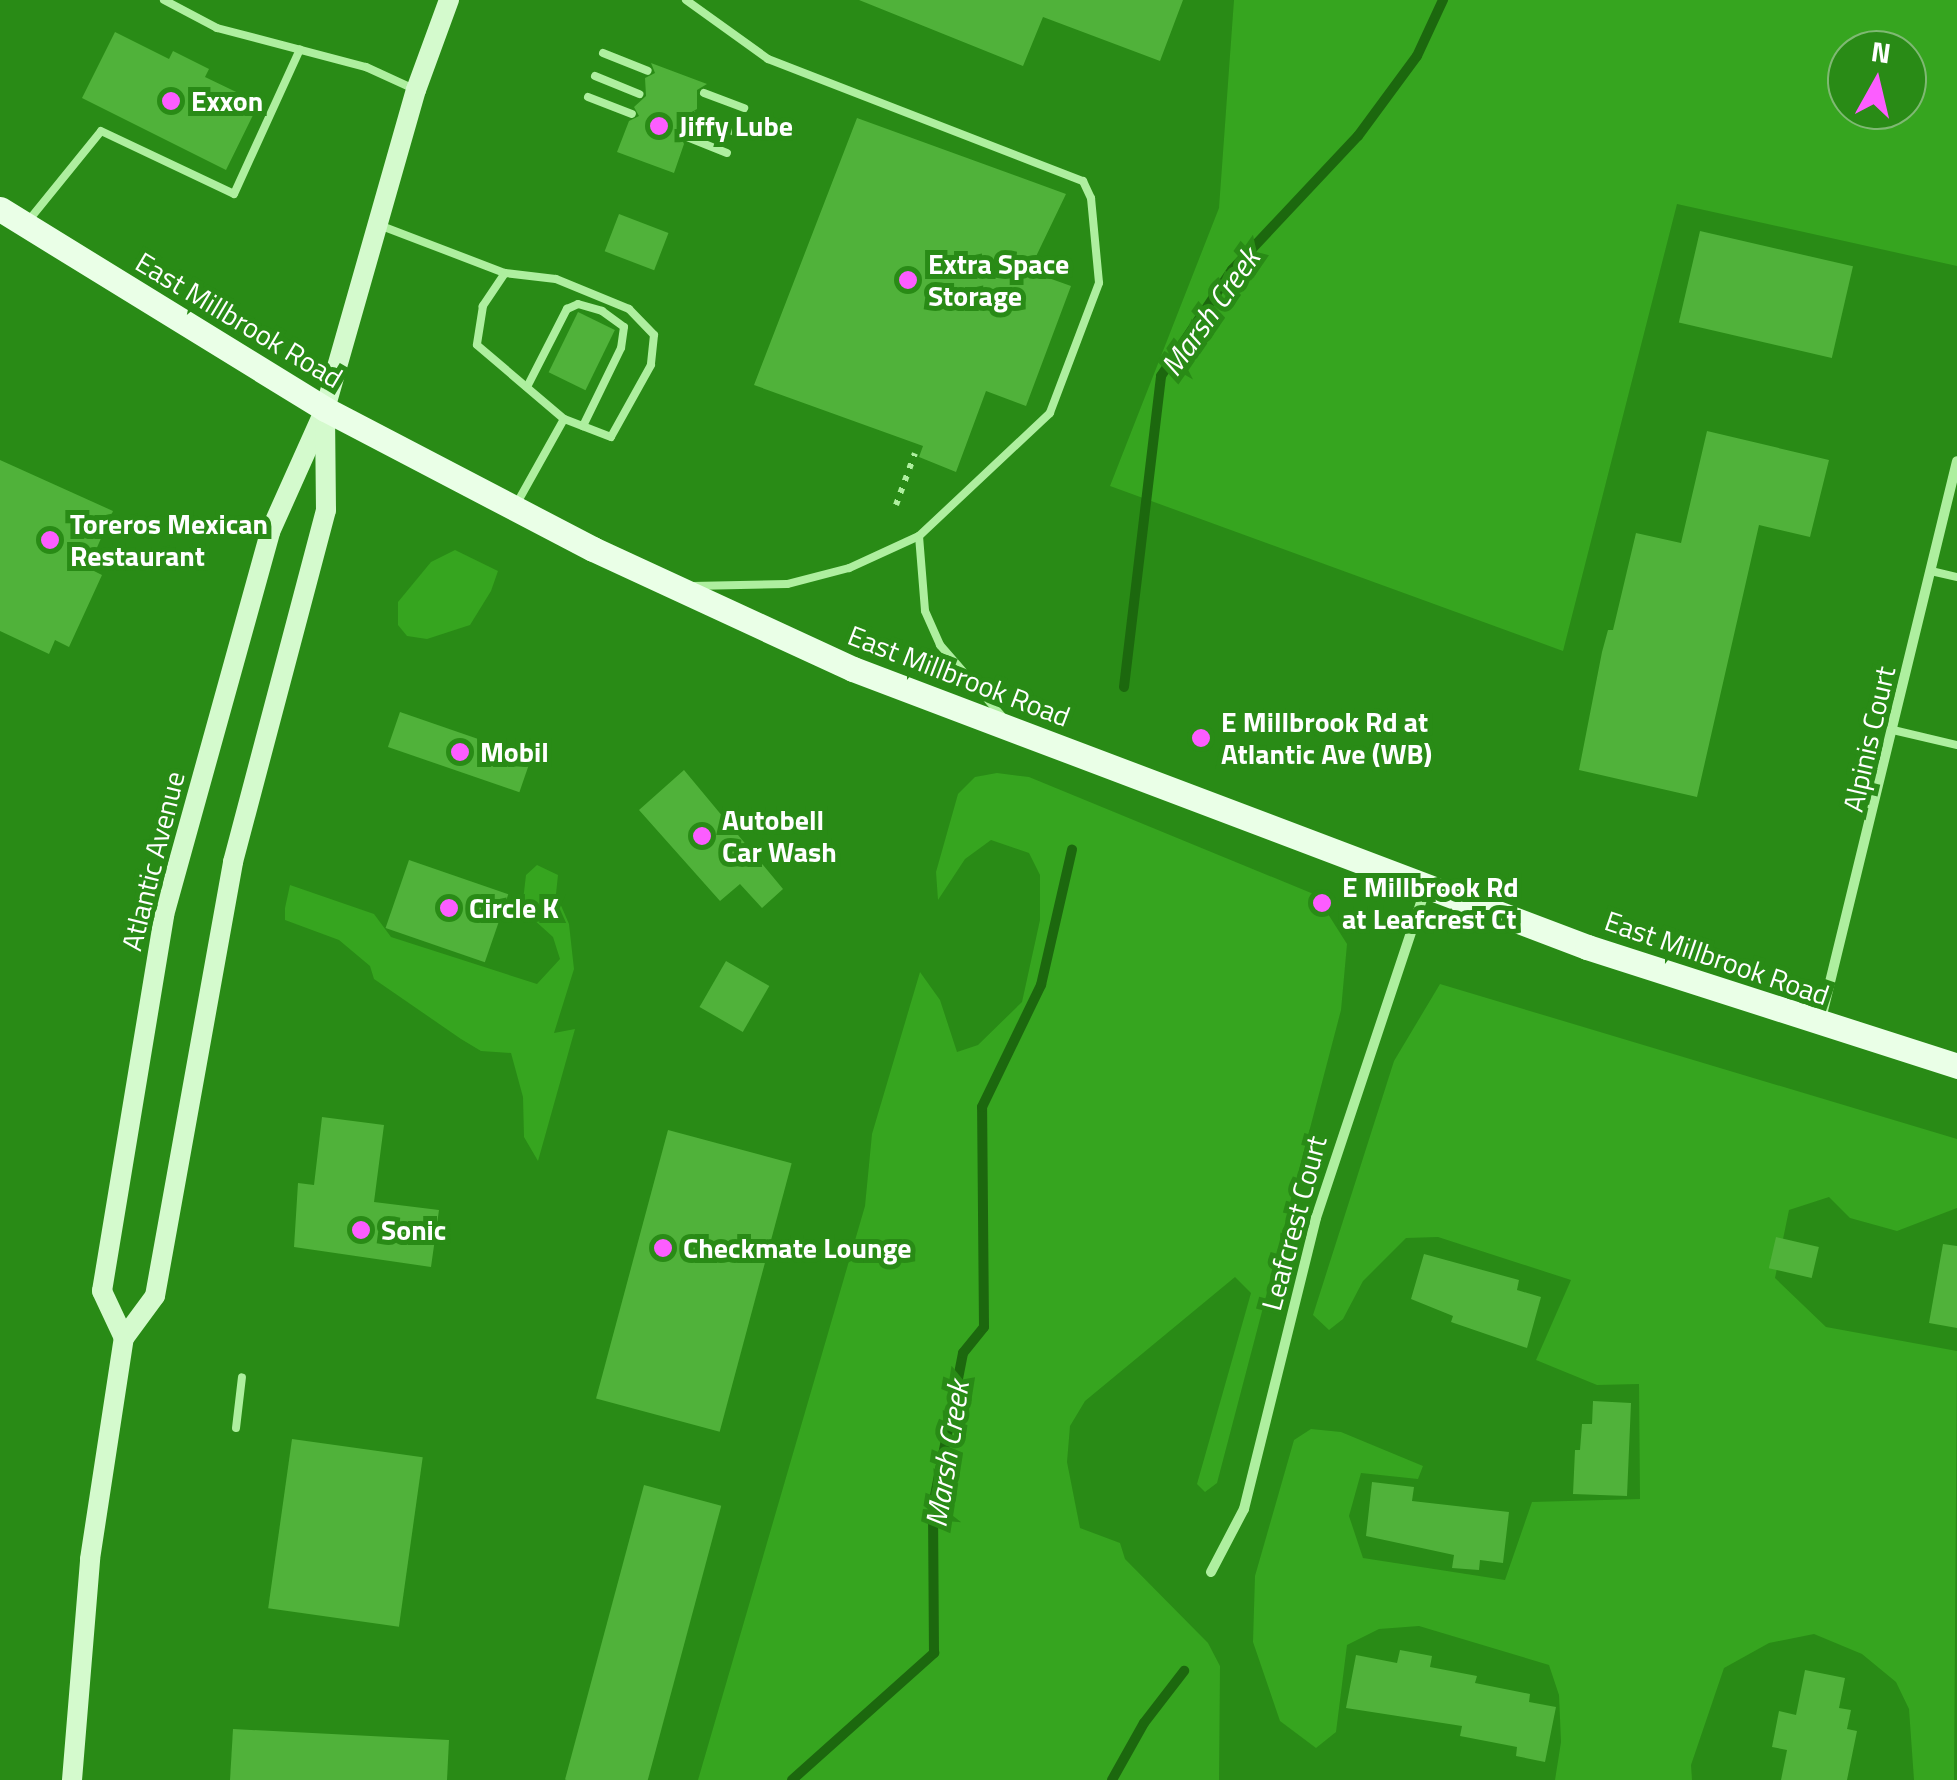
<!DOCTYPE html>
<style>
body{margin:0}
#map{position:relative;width:1957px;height:1780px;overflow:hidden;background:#298b16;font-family:"Titillium Web",sans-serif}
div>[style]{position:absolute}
.green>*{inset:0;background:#36a51f}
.stream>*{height:10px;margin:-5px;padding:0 5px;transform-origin:5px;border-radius:5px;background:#1c680e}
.building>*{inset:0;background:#50b23a;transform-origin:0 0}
.path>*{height:6px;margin-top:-3px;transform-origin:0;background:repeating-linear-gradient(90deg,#aeef9f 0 5px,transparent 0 13px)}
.lane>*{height:8px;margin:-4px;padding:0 4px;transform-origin:4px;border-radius:4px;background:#aeef9f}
.street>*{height:10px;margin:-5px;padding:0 5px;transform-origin:5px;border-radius:5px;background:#aeef9f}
.secondary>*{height:20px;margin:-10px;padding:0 10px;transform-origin:10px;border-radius:10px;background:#d4facd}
.primary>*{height:25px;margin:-12.5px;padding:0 12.5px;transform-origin:12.5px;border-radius:12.5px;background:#eaffe7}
.dots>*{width:28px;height:28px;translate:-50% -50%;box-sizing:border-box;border:5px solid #298b16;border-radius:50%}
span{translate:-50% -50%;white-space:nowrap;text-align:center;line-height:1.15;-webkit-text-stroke:10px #298b16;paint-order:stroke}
.poi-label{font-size:28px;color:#fff;font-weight:700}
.left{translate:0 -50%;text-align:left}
.street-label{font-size:28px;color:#fff}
.water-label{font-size:30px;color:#fff;font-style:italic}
.north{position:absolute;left:1827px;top:30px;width:100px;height:100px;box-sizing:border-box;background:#298b16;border:2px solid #7fb973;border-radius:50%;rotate:8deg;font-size:28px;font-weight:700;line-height:40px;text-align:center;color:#fff}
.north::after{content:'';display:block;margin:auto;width:35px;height:45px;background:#fc5dff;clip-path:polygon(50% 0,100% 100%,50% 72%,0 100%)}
</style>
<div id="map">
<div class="green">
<i style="clip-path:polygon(evenodd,1234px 0,1957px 0,1957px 266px,1677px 204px,1563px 651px,1110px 486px,1219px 208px,1234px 0,1847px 50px,1907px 50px,1907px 110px,1847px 110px,1847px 50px)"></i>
<i style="clip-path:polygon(455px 550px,498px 571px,491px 591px,470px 625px,427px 639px,407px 636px,398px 625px,398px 602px,431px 562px)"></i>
<i style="clip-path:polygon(997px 773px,1029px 777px,1316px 895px,1347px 944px,1341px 1010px,1217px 1483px,1205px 1492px,1197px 1484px,1251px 1293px,1235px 1277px,1085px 1401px,1070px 1426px,1067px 1462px,1080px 1528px,1120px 1543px,1125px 1559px,1208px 1643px,1220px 1666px,1219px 1780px,698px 1780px,865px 1206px,872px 1134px,920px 972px,940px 1000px,957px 1052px,978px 1045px,1022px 1002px,1040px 920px,1040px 875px,1029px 853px,991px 840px,965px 859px,938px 900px,936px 872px,958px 794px,975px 777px)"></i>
<i style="clip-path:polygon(537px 865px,558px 875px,556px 894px,569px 924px,574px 969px,554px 1033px,575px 1029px,538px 1161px,524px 1137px,523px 1097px,511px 1053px,481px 1051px,461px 1039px,374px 979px,370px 966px,339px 940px,285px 920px,285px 908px,290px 885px,374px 914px,391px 937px,537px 984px,560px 959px,553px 937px,522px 909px,526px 875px)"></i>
<i style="clip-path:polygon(1440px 984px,1957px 1139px,1957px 1208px,1897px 1231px,1850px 1218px,1829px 1197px,1789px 1210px,1775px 1278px,1826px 1327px,1957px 1351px,1954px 1780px,1914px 1780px,1909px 1709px,1896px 1682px,1862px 1654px,1814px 1634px,1769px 1643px,1724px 1668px,1691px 1765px,1692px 1780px,1555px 1780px,1561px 1742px,1559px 1695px,1549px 1665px,1419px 1626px,1379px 1629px,1347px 1645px,1336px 1732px,1316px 1748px,1280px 1721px,1253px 1642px,1255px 1576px,1294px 1440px,1311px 1429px,1341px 1432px,1423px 1466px,1418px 1479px,1361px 1473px,1349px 1516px,1363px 1558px,1505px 1580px,1532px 1502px,1640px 1499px,1639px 1384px,1597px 1385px,1536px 1360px,1571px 1280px,1438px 1237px,1406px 1238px,1363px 1281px,1343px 1319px,1329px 1330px,1313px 1315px,1394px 1061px)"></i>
</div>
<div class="stream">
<i style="left:1124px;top:687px;width:313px;rotate:-83.2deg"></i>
<i style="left:1161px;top:376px;width:128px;rotate:-56.2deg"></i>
<i style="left:1232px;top:270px;width:184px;rotate:-46.8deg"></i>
<i style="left:1358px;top:136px;width:99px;rotate:-53.6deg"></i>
<i style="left:1417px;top:56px;width:62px;rotate:-65.1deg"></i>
<i style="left:792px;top:1780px;width:191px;rotate:-41.8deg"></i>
<i style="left:934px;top:1653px;width:147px;rotate:-90.4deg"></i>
<i style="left:933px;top:1506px;width:156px;rotate:-78.9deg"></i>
<i style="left:963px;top:1353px;width:33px;rotate:-51deg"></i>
<i style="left:984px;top:1327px;width:220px;rotate:-90.5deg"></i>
<i style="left:982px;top:1107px;width:136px;rotate:-64.2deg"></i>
<i style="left:1041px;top:985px;width:139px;rotate:-77.1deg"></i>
<i style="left:1112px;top:1780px;width:65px;rotate:-60.7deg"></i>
<i style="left:1144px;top:1723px;width:66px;rotate:-52.4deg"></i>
</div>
<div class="building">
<i style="clip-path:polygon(859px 0,1183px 0,1160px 61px,1043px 17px,1023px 66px)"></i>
<i style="clip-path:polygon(115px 32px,169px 59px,173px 51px,209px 69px,205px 77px,259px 103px,226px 170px,82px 98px)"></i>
<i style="clip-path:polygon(651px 63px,707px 84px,697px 90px,697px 109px,688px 114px,690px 130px,680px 135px,684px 144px,674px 173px,617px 152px,629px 121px,639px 116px,634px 107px,646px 96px,645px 78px,655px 73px)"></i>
<i style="clip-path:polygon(857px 118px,1066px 194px,1029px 271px,1071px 286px,1026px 406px,986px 391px,956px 472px,919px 457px,923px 446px,754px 385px)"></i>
<i style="left:619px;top:214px;width:53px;height:40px;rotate:21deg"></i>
<i style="left:1700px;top:231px;width:157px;height:94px;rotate:13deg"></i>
<i style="left:578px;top:312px;width:41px;height:67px;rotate:26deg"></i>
<i style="clip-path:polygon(1707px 431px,1829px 460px,1810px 537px,1759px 525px,1697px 797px,1579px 770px,1602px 652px,1608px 630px,1613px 630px,1636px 533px,1681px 543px)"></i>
<i style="clip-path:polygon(0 460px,113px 511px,88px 568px,102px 575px,69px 647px,55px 640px,49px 654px,0 631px)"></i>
<i style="left:400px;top:712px;width:139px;height:37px;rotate:19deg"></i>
<i style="clip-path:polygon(684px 770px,783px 889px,762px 908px,740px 884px,720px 901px,639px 810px)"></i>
<i style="left:409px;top:860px;width:105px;height:72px;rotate:19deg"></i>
<i style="left:726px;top:961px;width:50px;height:53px;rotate:30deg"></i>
<i style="clip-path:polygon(322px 1117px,384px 1125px,374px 1202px,439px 1210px,431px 1267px,294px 1247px,298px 1183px,314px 1185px)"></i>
<i style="left:668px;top:1130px;width:128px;height:278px;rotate:15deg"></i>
<i style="left:1776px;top:1237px;width:44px;height:32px;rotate:13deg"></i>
<i style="clip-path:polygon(1943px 1244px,1957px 1246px,1957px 1328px,1929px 1323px)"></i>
<i style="clip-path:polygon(1424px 1254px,1519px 1280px,1517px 1290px,1541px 1297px,1527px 1348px,1451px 1322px,1453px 1316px,1411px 1299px)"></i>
<i style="clip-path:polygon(1593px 1401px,1631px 1403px,1627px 1496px,1573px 1494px,1575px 1450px,1580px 1450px,1582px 1424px,1592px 1424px)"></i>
<i style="left:292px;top:1439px;width:132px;height:171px;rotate:8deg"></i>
<i style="clip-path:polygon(1372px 1482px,1414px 1487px,1412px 1501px,1509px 1512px,1503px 1563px,1480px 1560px,1479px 1570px,1452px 1568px,1454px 1555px,1366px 1536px)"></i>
<i style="left:644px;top:1485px;width:80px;height:305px;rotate:15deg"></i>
<i style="clip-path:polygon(1400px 1650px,1432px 1656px,1430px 1667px,1477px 1676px,1475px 1683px,1530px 1694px,1529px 1702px,1556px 1707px,1545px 1762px,1516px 1756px,1517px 1747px,1460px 1736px,1462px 1726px,1346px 1708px,1356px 1655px,1397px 1663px)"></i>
<i style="clip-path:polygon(1805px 1670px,1845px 1678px,1839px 1708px,1851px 1710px,1847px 1729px,1857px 1731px,1847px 1780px,1781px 1780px,1787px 1750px,1772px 1747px,1779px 1711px,1796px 1715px)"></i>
<i style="clip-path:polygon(233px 1729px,449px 1740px,447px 1780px,230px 1780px)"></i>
</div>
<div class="path">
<i style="left:896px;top:505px;width:55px;rotate:-69.9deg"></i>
</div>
<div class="lane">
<i style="left:164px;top:0;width:60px;rotate:27.8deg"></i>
<i style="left:217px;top:28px;width:154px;rotate:14.7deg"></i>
<i style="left:366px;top:67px;width:55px;rotate:24.7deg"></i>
<i style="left:686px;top:0;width:101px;rotate:35.7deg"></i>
<i style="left:768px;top:59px;width:338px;rotate:21.2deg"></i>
<i style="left:1083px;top:181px;width:19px;rotate:65deg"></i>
<i style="left:1091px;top:198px;width:85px;rotate:84.6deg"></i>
<i style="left:1099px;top:283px;width:139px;rotate:110.7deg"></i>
<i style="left:1050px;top:413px;width:180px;rotate:136.8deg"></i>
<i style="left:919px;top:536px;width:77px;rotate:155.4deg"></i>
<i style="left:849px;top:568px;width:64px;rotate:165.5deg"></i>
<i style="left:787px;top:584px;width:95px;rotate:178.8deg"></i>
<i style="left:603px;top:53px;width:48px;rotate:21.8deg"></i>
<i style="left:595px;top:76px;width:48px;rotate:22.2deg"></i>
<i style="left:704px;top:93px;width:43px;rotate:20.6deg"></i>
<i style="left:588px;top:97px;width:47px;rotate:21.1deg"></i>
<i style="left:695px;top:116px;width:43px;rotate:21.8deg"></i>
<i style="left:687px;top:137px;width:43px;rotate:21.8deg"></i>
<i style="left:29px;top:220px;width:114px;rotate:-51deg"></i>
<i style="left:101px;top:131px;width:147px;rotate:25.3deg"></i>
<i style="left:234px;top:194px;width:159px;rotate:-65.5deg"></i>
<i style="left:379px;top:225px;width:135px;rotate:20.9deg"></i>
<i style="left:505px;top:273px;width:40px;rotate:124deg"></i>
<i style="left:483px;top:306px;width:39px;rotate:99deg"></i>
<i style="left:477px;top:345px;width:114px;rotate:40.4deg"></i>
<i style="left:564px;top:419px;width:96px;rotate:119.2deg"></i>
<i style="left:505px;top:273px;width:51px;rotate:6.7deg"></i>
<i style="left:556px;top:279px;width:79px;rotate:22.3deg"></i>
<i style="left:629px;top:309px;width:36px;rotate:46deg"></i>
<i style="left:654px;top:335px;width:30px;rotate:96deg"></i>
<i style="left:651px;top:365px;width:82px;rotate:119.1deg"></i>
<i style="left:611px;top:437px;width:50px;rotate:-159deg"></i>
<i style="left:527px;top:387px;width:88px;rotate:-62.9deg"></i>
<i style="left:567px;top:309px;width:12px;rotate:-24deg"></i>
<i style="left:578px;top:304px;width:25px;rotate:16deg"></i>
<i style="left:602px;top:311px;width:27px;rotate:36deg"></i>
<i style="left:624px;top:327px;width:21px;rotate:98deg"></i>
<i style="left:621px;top:348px;width:87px;rotate:116deg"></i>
<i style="left:919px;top:536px;width:75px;rotate:85.4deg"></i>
<i style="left:925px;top:611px;width:37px;rotate:66deg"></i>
<i style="left:940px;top:645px;width:93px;rotate:48.9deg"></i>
<i style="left:1931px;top:571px;width:27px;rotate:13deg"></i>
<i style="left:1893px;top:730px;width:66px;rotate:13.2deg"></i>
<i style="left:236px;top:1428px;width:51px;rotate:-83.3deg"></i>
</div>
<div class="street">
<i style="left:1821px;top:1019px;width:574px;rotate:-76.3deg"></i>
<i style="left:1211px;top:1572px;width:71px;rotate:-62.4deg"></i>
<i style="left:1244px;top:1509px;width:300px;rotate:-76.1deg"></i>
<i style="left:1316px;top:1218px;width:349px;rotate:-71.6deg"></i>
</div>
<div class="secondary">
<i style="left:124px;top:1338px;width:52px;rotate:-115.1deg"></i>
<i style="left:102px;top:1291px;width:381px;rotate:-80.6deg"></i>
<i style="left:164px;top:915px;width:397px;rotate:-74.5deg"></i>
<i style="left:270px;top:532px;width:135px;rotate:-65.9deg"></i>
<i style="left:325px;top:409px;width:332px;rotate:-74.1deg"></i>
<i style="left:416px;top:90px;width:96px;rotate:-69.9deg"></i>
<i style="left:72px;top:1780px;width:222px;rotate:-85.3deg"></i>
<i style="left:90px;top:1559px;width:224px;rotate:-81.3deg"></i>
<i style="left:124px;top:1338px;width:52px;rotate:-53.6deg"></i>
<i style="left:155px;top:1296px;width:441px;rotate:-79.8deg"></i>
<i style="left:233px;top:862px;width:364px;rotate:-75.2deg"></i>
<i style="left:326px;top:510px;width:101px;rotate:-90.6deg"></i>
</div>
<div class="primary">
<i style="left:0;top:209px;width:382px;rotate:31.6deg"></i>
<i style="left:325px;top:409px;width:302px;rotate:27.6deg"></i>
<i style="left:593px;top:549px;width:286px;rotate:24.8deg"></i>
<i style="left:853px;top:669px;width:785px;rotate:20.74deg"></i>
<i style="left:1587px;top:947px;width:389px;rotate:17.8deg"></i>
</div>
<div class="dots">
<i style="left:171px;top:101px;background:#fc5dff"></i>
<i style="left:659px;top:126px;background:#fc5dff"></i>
<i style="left:908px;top:280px;background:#fc5dff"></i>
<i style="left:50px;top:540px;background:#fc5dff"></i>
<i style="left:1201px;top:738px;background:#fc5dff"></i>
<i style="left:460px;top:752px;background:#fc5dff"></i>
<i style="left:702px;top:836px;background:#fc5dff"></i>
<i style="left:1322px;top:903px;background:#fc5dff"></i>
<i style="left:449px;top:908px;background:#fc5dff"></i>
<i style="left:361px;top:1230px;background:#fc5dff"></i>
<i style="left:663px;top:1248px;background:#fc5dff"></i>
</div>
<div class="poi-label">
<span class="left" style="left:191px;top:101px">Exxon</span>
<span class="left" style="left:679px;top:126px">Jiffy Lube</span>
<span class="left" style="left:928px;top:280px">Extra Space<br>Storage</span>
<span class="left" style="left:70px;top:540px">Toreros Mexican<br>Restaurant</span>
<span class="left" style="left:1221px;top:738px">E Millbrook Rd at<br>Atlantic Ave (WB)</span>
<span class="left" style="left:480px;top:752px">Mobil</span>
<span class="left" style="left:722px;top:836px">Autobell<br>Car Wash</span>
<span class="left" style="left:1342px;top:903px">E Millbrook Rd<br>at Leafcrest Ct</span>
<span class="left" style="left:469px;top:908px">Circle K</span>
<span class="left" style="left:381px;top:1230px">Sonic</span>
<span class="left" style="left:683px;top:1248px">Checkmate Lounge</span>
</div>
<div class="street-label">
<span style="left:239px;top:320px;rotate:31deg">East Millbrook Road</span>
<span style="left:959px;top:676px;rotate:21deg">East Millbrook Road</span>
<span style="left:1869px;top:739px;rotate:-77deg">Alpinis Court</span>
<span style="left:153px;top:861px;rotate:-76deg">Atlantic Avenue</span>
<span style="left:1717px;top:958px;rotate:19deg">East Millbrook Road</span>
<span style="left:1294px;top:1223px;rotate:-75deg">Leafcrest Court</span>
</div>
<div class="water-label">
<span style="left:1210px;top:312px;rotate:-55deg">Marsh Creek</span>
<span style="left:947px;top:1454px;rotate:-81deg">Marsh Creek</span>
</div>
<div class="north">N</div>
</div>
